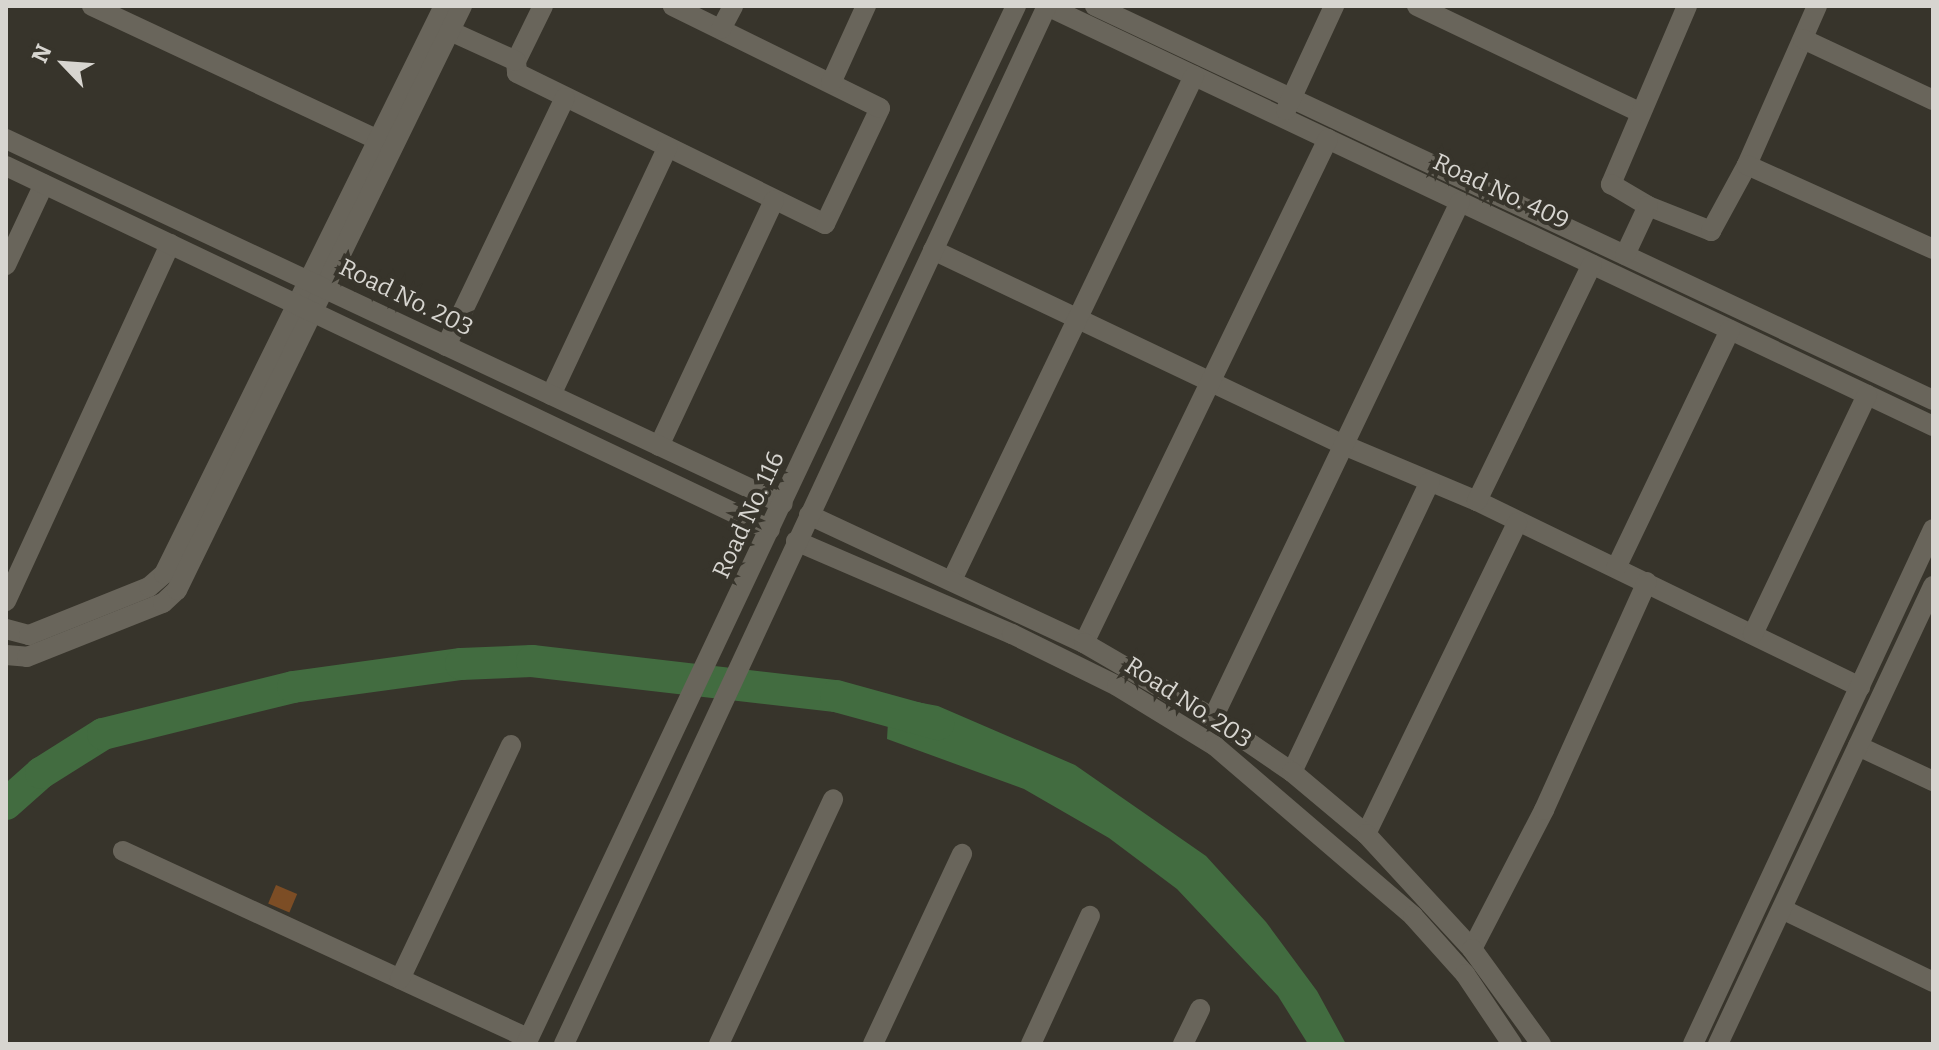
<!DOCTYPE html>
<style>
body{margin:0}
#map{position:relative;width:1939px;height:1050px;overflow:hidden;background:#37342b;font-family:Bitter,serif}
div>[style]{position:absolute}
.water>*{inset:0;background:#426c40}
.river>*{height:32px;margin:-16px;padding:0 16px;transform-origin:16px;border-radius:16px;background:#426c40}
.building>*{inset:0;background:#7c4d25;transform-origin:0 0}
.minor>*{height:20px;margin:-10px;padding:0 10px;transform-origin:10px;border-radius:10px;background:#69655b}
.tertiary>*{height:20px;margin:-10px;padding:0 10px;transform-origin:10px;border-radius:10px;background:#69655b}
span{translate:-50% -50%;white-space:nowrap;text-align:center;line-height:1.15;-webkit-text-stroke:8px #37342b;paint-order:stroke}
.street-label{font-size:24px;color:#d7d5d0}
.frame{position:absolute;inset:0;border:8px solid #d7d5d0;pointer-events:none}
.north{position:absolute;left:24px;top:24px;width:80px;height:80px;-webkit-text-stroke:6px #37342b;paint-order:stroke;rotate:295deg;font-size:22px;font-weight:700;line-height:32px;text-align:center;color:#d7d5d0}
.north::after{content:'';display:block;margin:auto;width:28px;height:36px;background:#d7d5d0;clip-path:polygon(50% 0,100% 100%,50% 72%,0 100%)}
</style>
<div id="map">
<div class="water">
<i style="clip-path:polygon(906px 700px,938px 706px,1075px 765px,1206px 856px,1266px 922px,1317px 991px,1346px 1044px,1308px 1044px,1278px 996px,1177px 889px,1109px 838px,1024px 789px,887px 739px,888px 722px)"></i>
</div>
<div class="river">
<i style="left:6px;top:804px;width:47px;rotate:-41.5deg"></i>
<i style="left:41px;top:773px;width:73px;rotate:-32.2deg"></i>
<i style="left:103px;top:734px;width:196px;rotate:-13.9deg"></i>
<i style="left:293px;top:687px;width:170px;rotate:-7.8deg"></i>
<i style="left:461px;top:664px;width:71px;rotate:-2.4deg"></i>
<i style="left:532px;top:661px;width:306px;rotate:6.6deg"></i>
<i style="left:836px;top:696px;width:106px;rotate:15.4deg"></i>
</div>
<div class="building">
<i style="left:276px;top:885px;width:23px;height:20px;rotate:23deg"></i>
</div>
<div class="minor">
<i style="left:92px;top:6px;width:318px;rotate:25.1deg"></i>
<i style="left:543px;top:6px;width:61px;rotate:116.1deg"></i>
<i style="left:516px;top:61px;width:12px;rotate:85deg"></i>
<i style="left:517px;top:73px;width:343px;rotate:26.1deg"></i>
<i style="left:825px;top:224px;width:128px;rotate:-64.6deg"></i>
<i style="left:880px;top:108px;width:231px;rotate:-153.8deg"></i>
<i style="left:1047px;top:6px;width:981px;rotate:25.36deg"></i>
<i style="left:1095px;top:6px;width:926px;rotate:25.18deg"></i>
<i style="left:1417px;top:6px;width:248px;rotate:25.5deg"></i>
<i style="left:1687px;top:6px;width:194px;rotate:113.1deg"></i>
<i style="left:1611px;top:184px;width:43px;rotate:30.7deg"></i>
<i style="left:1648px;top:206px;width:68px;rotate:21.6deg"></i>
<i style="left:1711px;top:231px;width:75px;rotate:-61.4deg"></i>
<i style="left:1817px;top:6px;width:174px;rotate:113.8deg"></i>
<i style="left:1747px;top:165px;width:204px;rotate:24.3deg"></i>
<i style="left:721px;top:29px;width:26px;rotate:-62deg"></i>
<i style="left:450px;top:31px;width:72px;rotate:24.4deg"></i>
<i style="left:1803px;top:39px;width:144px;rotate:25.1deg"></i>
<i style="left:831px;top:83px;width:85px;rotate:-65.6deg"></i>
<i style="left:1286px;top:110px;width:115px;rotate:-65.2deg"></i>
<i style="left:933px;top:250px;width:457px;rotate:25.4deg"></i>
<i style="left:1346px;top:446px;width:142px;rotate:22.8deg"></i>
<i style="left:1477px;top:501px;width:426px;rotate:25.9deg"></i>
<i style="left:1625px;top:255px;width:54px;rotate:-64.9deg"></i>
<i style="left:6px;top:265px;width:89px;rotate:-64.9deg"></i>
<i style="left:446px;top:346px;width:275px;rotate:-64.4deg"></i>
<i style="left:551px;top:395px;width:273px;rotate:-64.8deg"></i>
<i style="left:659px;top:446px;width:271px;rotate:-64.9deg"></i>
<i style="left:1477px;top:501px;width:263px;rotate:-64.1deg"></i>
<i style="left:1616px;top:568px;width:264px;rotate:-64.4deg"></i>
<i style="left:953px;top:578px;width:557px;rotate:-64.36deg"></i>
<i style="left:6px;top:601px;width:393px;rotate:-65.3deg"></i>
<i style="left:6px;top:629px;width:24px;rotate:15deg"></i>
<i style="left:29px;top:635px;width:129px;rotate:-21.8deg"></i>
<i style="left:149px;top:587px;width:20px;rotate:-41deg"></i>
<i style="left:164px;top:574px;width:633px;rotate:-63.76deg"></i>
<i style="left:1753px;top:634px;width:265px;rotate:-64.5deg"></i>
<i style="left:1084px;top:643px;width:560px;rotate:-64.17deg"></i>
<i style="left:6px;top:655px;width:21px;rotate:5deg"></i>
<i style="left:27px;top:657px;width:146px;rotate:-21.7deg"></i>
<i style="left:163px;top:603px;width:19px;rotate:-43deg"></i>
<i style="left:177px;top:590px;width:650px;rotate:-63.99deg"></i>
<i style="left:1213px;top:718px;width:572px;rotate:-64.42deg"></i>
<i style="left:1858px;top:746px;width:83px;rotate:25deg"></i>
<i style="left:1292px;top:772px;width:321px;rotate:-64.6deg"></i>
<i style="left:1366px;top:834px;width:346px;rotate:-64.1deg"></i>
<i style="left:123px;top:851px;width:446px;rotate:24.8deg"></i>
<i style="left:1782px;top:909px;width:168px;rotate:25.8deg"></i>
<i style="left:1472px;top:949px;width:157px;rotate:-62.6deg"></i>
<i style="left:1544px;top:810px;width:250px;rotate:-65.7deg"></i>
<i style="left:400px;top:979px;width:259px;rotate:-64.6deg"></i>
<i style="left:719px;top:1044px;width:270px;rotate:-65deg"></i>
<i style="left:873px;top:1044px;width:210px;rotate:-64.9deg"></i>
<i style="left:1031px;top:1044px;width:141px;rotate:-65.3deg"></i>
<i style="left:1183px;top:1044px;width:39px;rotate:-64deg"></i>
</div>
<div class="tertiary">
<i style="left:6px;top:139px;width:858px;rotate:25.16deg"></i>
<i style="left:6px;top:166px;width:846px;rotate:25.47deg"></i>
<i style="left:809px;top:515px;width:303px;rotate:25deg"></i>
<i style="left:1084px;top:643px;width:149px;rotate:30.2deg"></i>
<i style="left:1213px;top:718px;width:96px;rotate:34.4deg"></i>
<i style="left:1292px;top:772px;width:97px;rotate:40deg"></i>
<i style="left:1366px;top:834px;width:156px;rotate:47.3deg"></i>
<i style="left:1472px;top:949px;width:117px;rotate:54deg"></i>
<i style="left:796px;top:541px;width:235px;rotate:23.3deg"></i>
<i style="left:1012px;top:634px;width:117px;rotate:26.3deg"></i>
<i style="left:1117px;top:686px;width:115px;rotate:31.5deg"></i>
<i style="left:1215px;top:746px;width:261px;rotate:40.6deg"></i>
<i style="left:1413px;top:916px;width:78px;rotate:48.1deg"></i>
<i style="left:1465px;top:974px;width:84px;rotate:56.1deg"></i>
<i style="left:526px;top:1044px;width:1148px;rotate:-64.73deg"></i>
<i style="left:564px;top:1044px;width:1145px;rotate:-65.05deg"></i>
<i style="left:1693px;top:1044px;width:568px;rotate:-65.01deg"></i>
<i style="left:1718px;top:1044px;width:506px;rotate:-64.85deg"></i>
</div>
<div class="street-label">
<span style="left:1501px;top:192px;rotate:25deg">Road No. 409</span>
<span style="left:406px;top:298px;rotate:26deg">Road No. 203</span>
<span style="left:749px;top:515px;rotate:-65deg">Road No. 116</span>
<span style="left:1188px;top:703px;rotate:33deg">Road No. 203</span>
</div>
<div class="frame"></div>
<div class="north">N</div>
</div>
